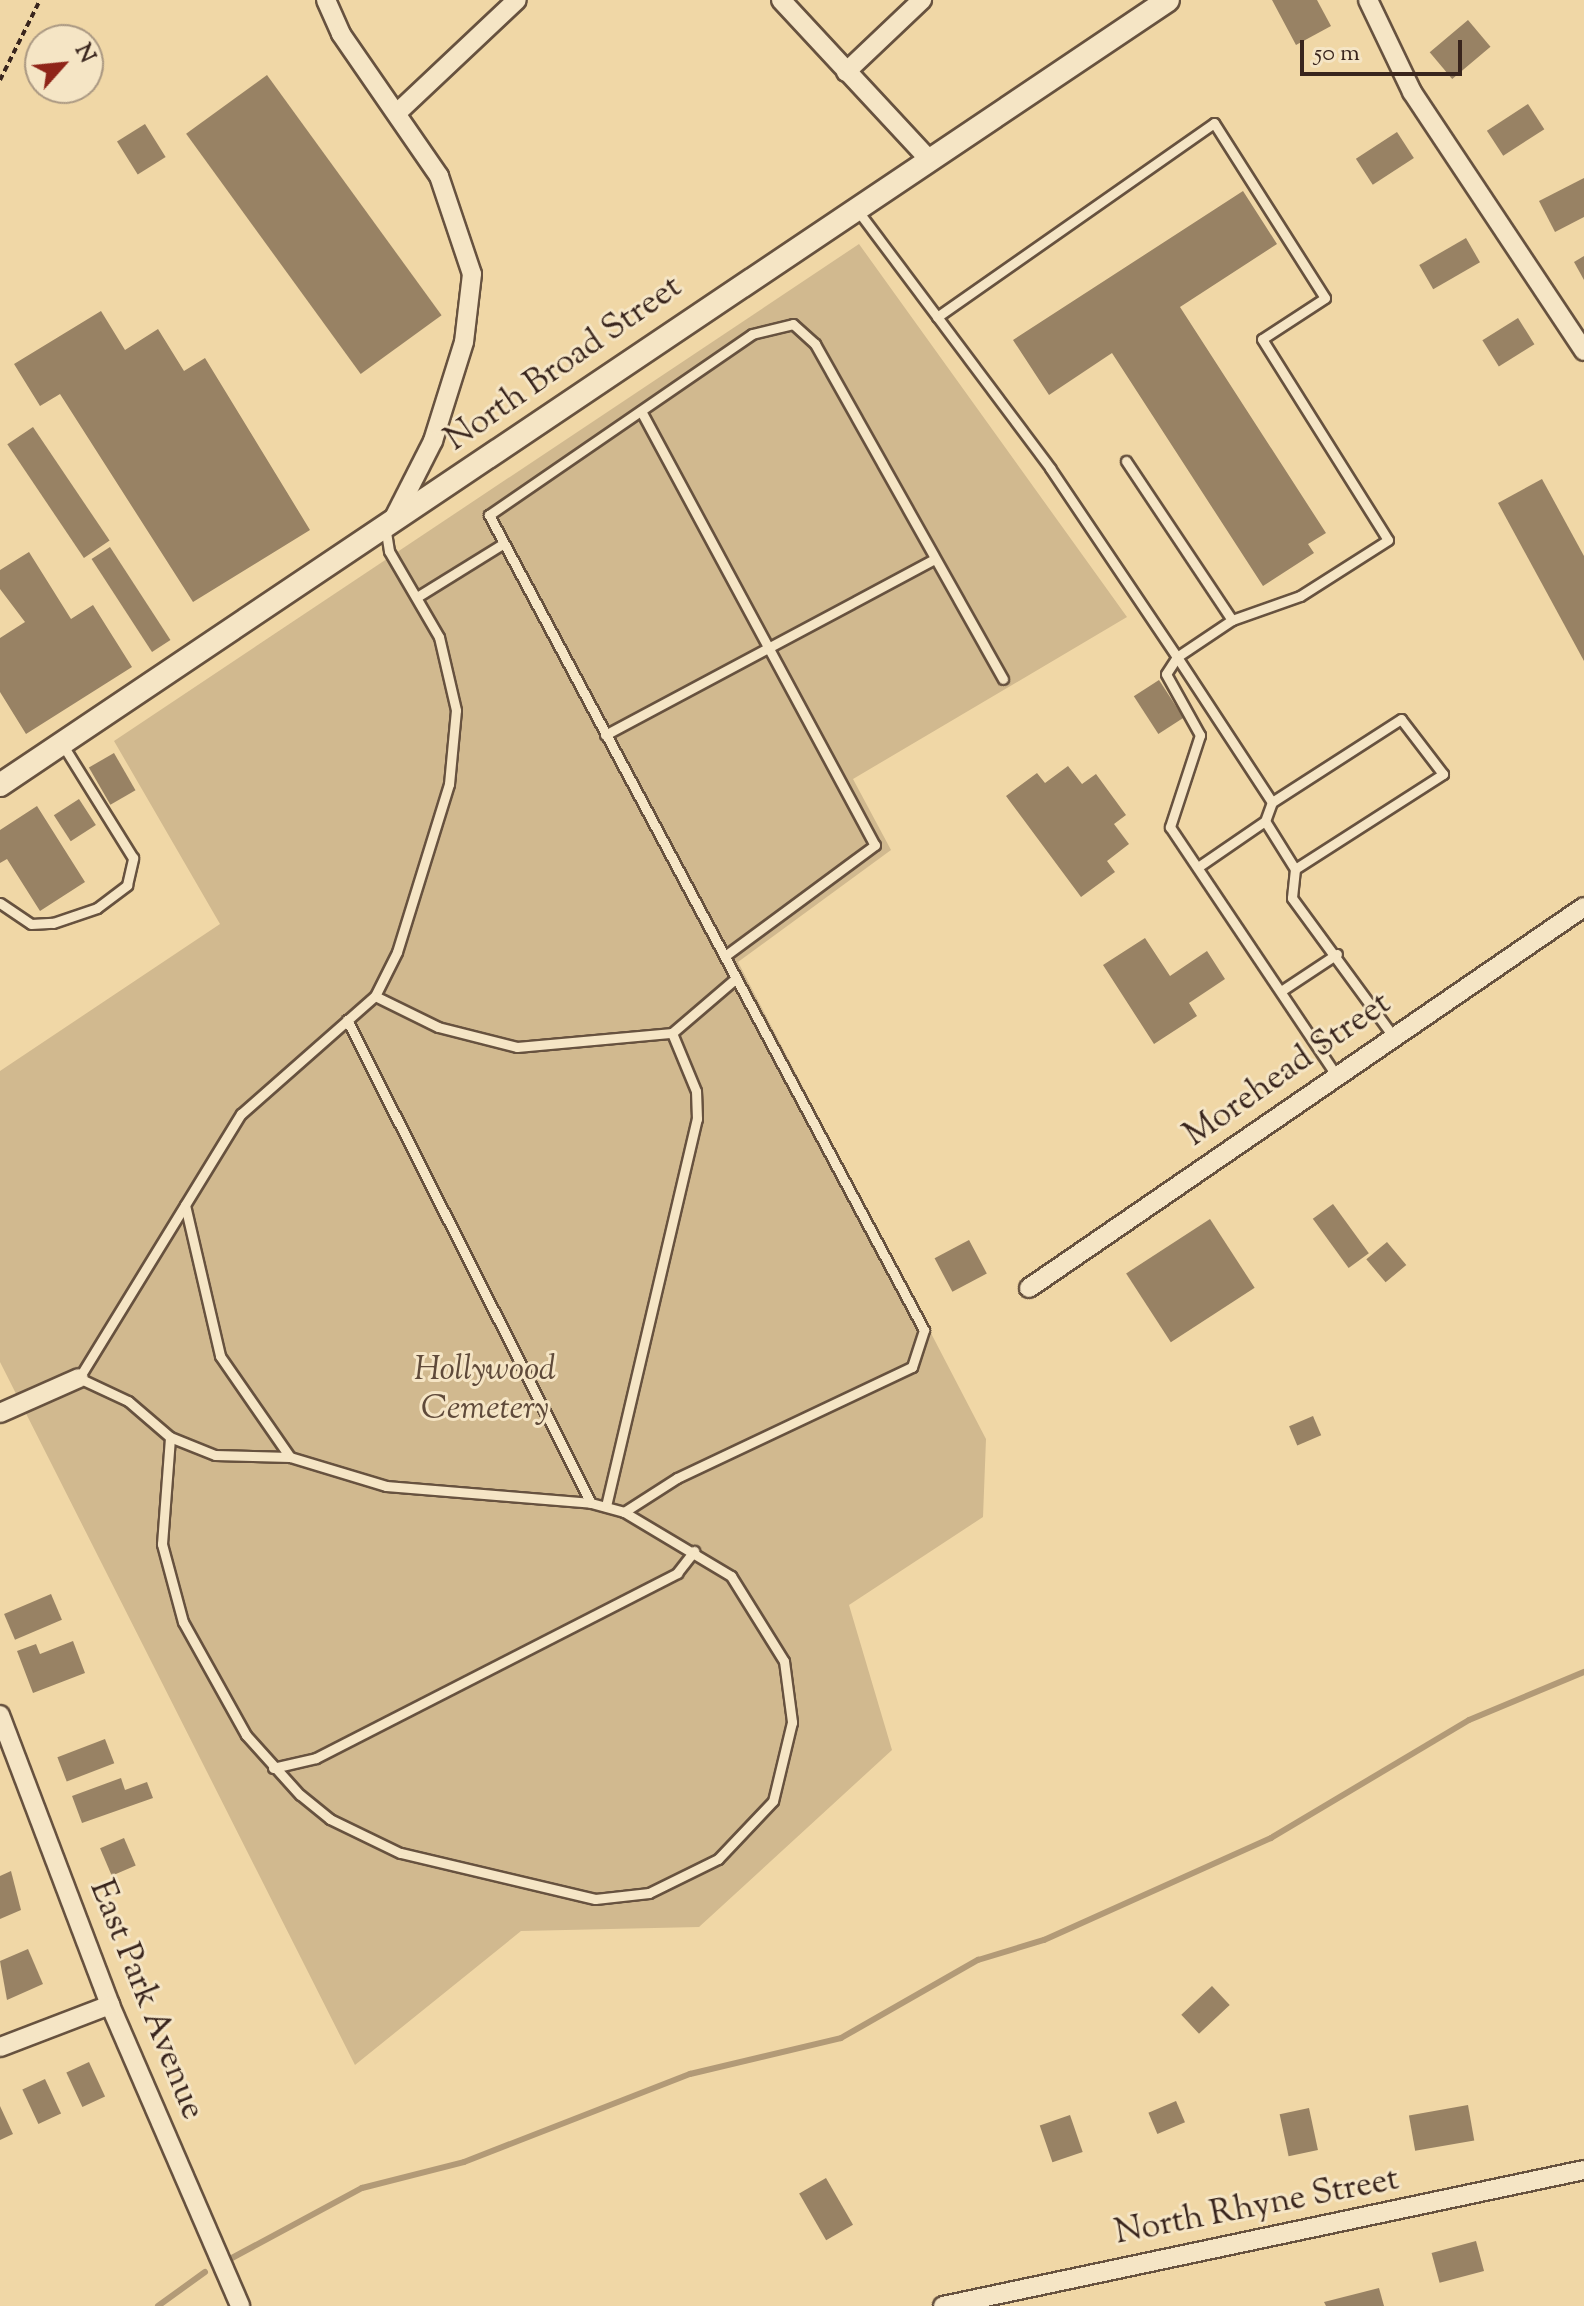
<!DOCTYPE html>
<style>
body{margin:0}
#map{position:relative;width:1584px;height:2306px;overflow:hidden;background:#f0d7a6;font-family:"Sorts Mill Goudy",serif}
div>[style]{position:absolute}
.green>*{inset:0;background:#d1b98f}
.stream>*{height:6px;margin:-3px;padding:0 3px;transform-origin:3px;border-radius:3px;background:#b29a77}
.building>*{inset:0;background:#988264;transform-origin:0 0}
.path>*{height:4px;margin-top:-2px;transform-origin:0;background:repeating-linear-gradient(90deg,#39251d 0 6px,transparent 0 10px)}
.roads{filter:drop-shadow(2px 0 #67523f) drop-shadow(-2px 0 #67523f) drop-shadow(0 2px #67523f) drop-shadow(0 -2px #67523f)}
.service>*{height:9px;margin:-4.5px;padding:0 4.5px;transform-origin:4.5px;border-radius:4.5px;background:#f5e5c5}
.minor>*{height:18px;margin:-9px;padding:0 9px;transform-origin:9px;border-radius:9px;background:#f5e5c5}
.tertiary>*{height:22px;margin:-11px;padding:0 11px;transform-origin:11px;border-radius:11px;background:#f5e5c5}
span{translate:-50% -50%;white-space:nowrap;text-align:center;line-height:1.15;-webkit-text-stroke:6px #f5e5c5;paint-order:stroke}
.street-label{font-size:34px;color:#39251d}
.park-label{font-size:34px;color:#5f4a3a;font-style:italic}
.north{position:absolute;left:24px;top:24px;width:80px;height:80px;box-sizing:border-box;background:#f5e5c5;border:2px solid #aa9882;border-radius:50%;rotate:63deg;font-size:22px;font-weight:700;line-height:32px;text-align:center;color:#39251d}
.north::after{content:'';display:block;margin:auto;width:28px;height:36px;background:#8f2418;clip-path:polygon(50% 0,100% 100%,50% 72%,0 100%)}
.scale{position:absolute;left:1300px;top:40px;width:162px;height:36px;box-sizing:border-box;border:4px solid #39251d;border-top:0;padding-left:10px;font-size:24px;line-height:28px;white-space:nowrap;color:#39251d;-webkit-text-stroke:6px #f5e5c5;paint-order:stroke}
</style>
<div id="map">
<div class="green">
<i style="clip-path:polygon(859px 244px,1127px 617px,853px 779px,891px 850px,738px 962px,986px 1439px,983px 1517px,849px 1605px,892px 1750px,699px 1927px,521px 1931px,355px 2065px,0 1362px,0 1071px,220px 924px,114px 741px)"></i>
</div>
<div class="stream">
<i style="left:230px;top:2259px;width:150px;rotate:-28.3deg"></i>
<i style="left:362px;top:2188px;width:105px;rotate:-14.3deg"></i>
<i style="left:464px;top:2162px;width:243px;rotate:-21.3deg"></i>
<i style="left:690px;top:2074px;width:155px;rotate:-13.4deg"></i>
<i style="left:841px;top:2038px;width:158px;rotate:-29.7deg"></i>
<i style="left:978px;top:1960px;width:69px;rotate:-16.9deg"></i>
<i style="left:1044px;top:1940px;width:249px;rotate:-24.2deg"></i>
<i style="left:1271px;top:1838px;width:230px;rotate:-30.8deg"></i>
<i style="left:1469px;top:1720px;width:125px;rotate:-22.7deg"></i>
<i style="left:158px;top:2306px;width:58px;rotate:-35.9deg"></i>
</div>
<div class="building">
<i style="clip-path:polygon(1272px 0,1317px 0,1331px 26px,1296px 45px)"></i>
<i style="left:1468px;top:20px;width:35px;height:50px;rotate:50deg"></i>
<i style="left:267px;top:75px;width:297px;height:100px;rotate:54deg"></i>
<i style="left:1528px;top:104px;width:30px;height:49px;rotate:57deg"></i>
<i style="left:145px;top:124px;width:39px;height:33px;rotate:58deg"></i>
<i style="left:1397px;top:132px;width:31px;height:49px;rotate:57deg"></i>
<i style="clip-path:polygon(1584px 178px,1584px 217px,1555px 232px,1539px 201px)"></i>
<i style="clip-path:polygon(1243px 191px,1277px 244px,1180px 307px,1326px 533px,1308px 544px,1314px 553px,1263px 586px,1112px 353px,1049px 395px,1013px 340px)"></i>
<i style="left:1466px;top:238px;width:28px;height:54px;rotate:60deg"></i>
<i style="clip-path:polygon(1584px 256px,1584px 280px,1574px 262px)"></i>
<i style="clip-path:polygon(101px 311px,125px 350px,158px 329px,184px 371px,205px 358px,310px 530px,193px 602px,60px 394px,40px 406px,14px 364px)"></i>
<i style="left:1518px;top:318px;width:31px;height:42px;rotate:58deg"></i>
<i style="left:33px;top:427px;width:137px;height:31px;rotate:56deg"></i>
<i style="clip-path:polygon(1542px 479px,1584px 556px,1584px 661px,1498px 503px)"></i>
<i style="left:110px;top:547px;width:111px;height:22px;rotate:57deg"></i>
<i style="clip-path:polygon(29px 552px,71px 619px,93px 605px,132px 667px,26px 734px,0 692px,0 638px,25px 622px,0 589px,0 570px)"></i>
<i style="left:1159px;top:680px;width:45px;height:30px;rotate:57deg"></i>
<i style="left:114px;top:753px;width:43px;height:29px;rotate:60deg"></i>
<i style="clip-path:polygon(1068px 766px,1082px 784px,1096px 774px,1126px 815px,1114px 824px,1129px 844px,1107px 861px,1115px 872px,1081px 897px,1006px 796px,1037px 773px,1045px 783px)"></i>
<i style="left:79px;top:799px;width:31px;height:30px;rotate:57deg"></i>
<i style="clip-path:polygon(37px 806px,85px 882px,40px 911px,7px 859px,0 863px,0 830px)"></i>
<i style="clip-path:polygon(1145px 938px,1170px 976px,1207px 951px,1225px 979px,1189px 1003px,1197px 1016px,1154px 1044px,1103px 965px)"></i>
<i style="left:1333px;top:1204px;width:61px;height:25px;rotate:54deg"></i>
<i style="left:1210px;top:1219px;width:82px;height:100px;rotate:57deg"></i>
<i style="left:969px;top:1240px;width:38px;height:39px;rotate:62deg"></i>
<i style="left:1387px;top:1242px;width:30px;height:27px;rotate:50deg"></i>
<i style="left:1313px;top:1416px;width:21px;height:26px;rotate:67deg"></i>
<i style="left:51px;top:1594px;width:28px;height:51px;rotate:67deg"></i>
<i style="clip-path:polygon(73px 1641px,85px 1673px,33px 1693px,17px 1651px,36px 1644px,40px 1654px)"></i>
<i style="left:105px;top:1739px;width:26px;height:51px;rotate:69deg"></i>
<i style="clip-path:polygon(121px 1778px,125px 1790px,147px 1782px,153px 1798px,82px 1823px,72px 1796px)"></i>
<i style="left:124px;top:1838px;width:30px;height:26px;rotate:67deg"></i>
<i style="clip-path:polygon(11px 1871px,21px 1910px,0 1919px,0 1876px)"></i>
<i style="clip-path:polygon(28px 1949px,43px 1984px,7px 2000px,0 1961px)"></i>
<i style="left:1212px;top:1986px;width:26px;height:42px;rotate:47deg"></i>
<i style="left:89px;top:2062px;width:38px;height:25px;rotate:65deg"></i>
<i style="left:45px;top:2079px;width:38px;height:25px;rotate:65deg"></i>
<i style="left:1176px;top:2101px;width:23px;height:30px;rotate:67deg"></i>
<i style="left:1468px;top:2105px;width:36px;height:60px;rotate:80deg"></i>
<i style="clip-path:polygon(0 2106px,13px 2134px,0 2140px)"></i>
<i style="left:1309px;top:2108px;width:43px;height:30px;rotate:78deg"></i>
<i style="left:1070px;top:2115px;width:39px;height:32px;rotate:71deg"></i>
<i style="left:826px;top:2178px;width:54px;height:31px;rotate:60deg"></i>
<i style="left:1476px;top:2241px;width:31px;height:46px;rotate:75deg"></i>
<i style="clip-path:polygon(1379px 2288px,1384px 2306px,1326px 2306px,1324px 2302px)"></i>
</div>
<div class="path">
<i style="left:0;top:80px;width:89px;rotate:-63.4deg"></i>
</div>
<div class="roads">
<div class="service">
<i style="left:858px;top:211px;width:321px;rotate:53.2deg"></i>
<i style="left:1050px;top:468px;width:228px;rotate:56.1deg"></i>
<i style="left:1177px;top:657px;width:20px;rotate:123deg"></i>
<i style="left:1166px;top:674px;width:70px;rotate:60.9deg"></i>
<i style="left:1200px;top:735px;width:97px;rotate:108.1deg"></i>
<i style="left:1170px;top:827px;width:300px;rotate:56.2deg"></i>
<i style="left:937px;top:317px;width:338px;rotate:-35deg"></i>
<i style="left:1214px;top:123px;width:207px;rotate:57.6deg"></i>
<i style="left:1325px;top:298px;width:75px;rotate:146.9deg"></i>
<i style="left:1262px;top:339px;width:237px;rotate:57.9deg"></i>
<i style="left:1388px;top:540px;width:104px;rotate:147.5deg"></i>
<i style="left:1300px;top:596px;width:72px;rotate:160.6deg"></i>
<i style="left:1232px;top:620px;width:66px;rotate:146.1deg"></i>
<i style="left:1177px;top:657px;width:173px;rotate:56.8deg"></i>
<i style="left:641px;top:411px;width:493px;rotate:61.7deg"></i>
<i style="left:875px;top:845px;width:187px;rotate:143.5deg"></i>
<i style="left:1126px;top:461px;width:191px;rotate:56.3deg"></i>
<i style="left:417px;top:597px;width:99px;rotate:-31.8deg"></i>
<i style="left:605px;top:735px;width:374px;rotate:-28.1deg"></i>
<i style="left:1198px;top:867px;width:81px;rotate:-34.5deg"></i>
<i style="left:1295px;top:869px;width:176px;rotate:-32.7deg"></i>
<i style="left:1443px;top:774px;width:69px;rotate:-127.4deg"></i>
<i style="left:1401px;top:719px;width:153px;rotate:147.2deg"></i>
<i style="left:1272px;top:802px;width:20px;rotate:110deg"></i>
<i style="left:1265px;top:821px;width:57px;rotate:58deg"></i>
<i style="left:1295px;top:869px;width:29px;rotate:96deg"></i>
<i style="left:1292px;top:898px;width:171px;rotate:53.8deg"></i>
<i style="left:0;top:903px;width:37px;rotate:34deg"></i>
<i style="left:31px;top:924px;width:22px;rotate:-3deg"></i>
<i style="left:53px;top:923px;width:46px;rotate:-18.8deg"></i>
<i style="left:97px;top:908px;width:38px;rotate:-37deg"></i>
<i style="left:127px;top:885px;width:28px;rotate:-77deg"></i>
<i style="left:133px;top:858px;width:134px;rotate:-121.9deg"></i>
<i style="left:1281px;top:991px;width:67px;rotate:-33.5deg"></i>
<i style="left:375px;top:996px;width:70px;rotate:26.2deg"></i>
<i style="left:438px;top:1027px;width:81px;rotate:14.2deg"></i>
<i style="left:517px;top:1047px;width:156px;rotate:-5.2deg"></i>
<i style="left:672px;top:1033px;width:83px;rotate:-40.6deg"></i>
<i style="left:347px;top:1020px;width:541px;rotate:63.2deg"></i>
<i style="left:591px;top:1503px;width:34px;rotate:15deg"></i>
<i style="left:624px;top:1512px;width:125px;rotate:30.9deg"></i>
<i style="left:731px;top:1576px;width:100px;rotate:58.1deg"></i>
<i style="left:784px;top:1661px;width:62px;rotate:82.5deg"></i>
<i style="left:792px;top:1722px;width:81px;rotate:103.5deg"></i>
<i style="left:773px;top:1801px;width:80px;rotate:133.5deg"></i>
<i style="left:718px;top:1859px;width:77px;rotate:153.8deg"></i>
<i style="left:649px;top:1893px;width:54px;rotate:173.7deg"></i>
<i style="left:595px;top:1899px;width:200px;rotate:-166.7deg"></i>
<i style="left:400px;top:1853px;width:78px;rotate:-154.1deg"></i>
<i style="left:330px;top:1819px;width:38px;rotate:-141deg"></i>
<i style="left:300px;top:1795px;width:81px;rotate:-132deg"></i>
<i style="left:246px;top:1735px;width:129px;rotate:-119.1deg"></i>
<i style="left:183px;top:1622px;width:81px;rotate:-105.1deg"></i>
<i style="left:162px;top:1544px;width:107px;rotate:-85.7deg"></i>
<i style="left:170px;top:1437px;width:55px;rotate:-139.4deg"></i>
<i style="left:128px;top:1401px;width:54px;rotate:-154.9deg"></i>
<i style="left:79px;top:1378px;width:310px;rotate:-58.5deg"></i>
<i style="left:241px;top:1114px;width:179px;rotate:-41.4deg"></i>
<i style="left:375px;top:996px;width:49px;rotate:-63.4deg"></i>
<i style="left:397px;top:952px;width:176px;rotate:-72.8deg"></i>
<i style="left:449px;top:784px;width:74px;rotate:-84.6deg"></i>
<i style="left:456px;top:710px;width:75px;rotate:-103.1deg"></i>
<i style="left:439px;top:637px;width:99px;rotate:-120.2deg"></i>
<i style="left:389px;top:551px;width:19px;rotate:-99deg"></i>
<i style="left:185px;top:1205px;width:155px;rotate:76.9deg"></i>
<i style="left:220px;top:1356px;width:123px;rotate:55.3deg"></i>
<i style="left:170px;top:1437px;width:48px;rotate:21.8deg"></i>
<i style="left:215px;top:1455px;width:75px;rotate:1.5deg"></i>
<i style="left:290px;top:1457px;width:100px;rotate:16.8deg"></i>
<i style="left:386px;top:1486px;width:206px;rotate:4.7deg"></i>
<i style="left:606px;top:1506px;width:398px;rotate:-76.8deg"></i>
<i style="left:697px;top:1119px;width:28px;rotate:-92deg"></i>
<i style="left:696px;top:1091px;width:63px;rotate:-112.5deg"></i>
<i style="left:624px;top:1512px;width:63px;rotate:-32.7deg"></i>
<i style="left:677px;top:1478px;width:260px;rotate:-25.3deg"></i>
<i style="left:912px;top:1367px;width:39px;rotate:-72deg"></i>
<i style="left:924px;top:1330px;width:924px;rotate:-118.09deg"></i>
<i style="left:489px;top:515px;width:319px;rotate:-34.5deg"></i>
<i style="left:752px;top:334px;width:42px;rotate:-13.7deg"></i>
<i style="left:793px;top:324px;width:30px;rotate:42deg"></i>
<i style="left:815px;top:344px;width:384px;rotate:60.7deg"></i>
<i style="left:273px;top:1768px;width:44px;rotate:-13.1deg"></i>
<i style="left:316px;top:1758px;width:406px;rotate:-27.1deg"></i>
<i style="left:677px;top:1573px;width:28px;rotate:-52deg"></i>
</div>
<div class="minor">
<i style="left:326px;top:0;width:37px;rotate:66deg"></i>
<i style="left:341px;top:34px;width:173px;rotate:55.4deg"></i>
<i style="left:439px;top:176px;width:103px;rotate:71.4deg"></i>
<i style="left:472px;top:274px;width:68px;rotate:96.7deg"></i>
<i style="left:464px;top:342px;width:104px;rotate:107.4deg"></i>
<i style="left:433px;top:441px;width:89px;rotate:116.9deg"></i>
<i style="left:781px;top:0;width:214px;rotate:47.1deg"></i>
<i style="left:1368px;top:0;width:102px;rotate:64.4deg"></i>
<i style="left:1412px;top:92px;width:311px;rotate:56.4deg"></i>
<i style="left:846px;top:72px;width:105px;rotate:-43.5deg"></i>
<i style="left:398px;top:112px;width:163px;rotate:-43.3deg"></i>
<i style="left:1029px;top:1288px;width:673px;rotate:-34.47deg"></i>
<i style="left:0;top:1413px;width:86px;rotate:-23.9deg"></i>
<i style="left:0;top:1715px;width:310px;rotate:69.2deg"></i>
<i style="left:110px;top:2005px;width:328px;rotate:66.6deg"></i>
<i style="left:0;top:2047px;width:118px;rotate:-20.9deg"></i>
<i style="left:943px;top:2306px;width:655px;rotate:-11.98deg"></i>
</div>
<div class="tertiary">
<i style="left:0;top:785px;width:1407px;rotate:-33.9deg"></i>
</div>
</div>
<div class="street-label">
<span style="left:564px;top:364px;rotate:-35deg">North Broad Street</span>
<span style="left:1288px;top:1070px;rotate:-35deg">Morehead Street</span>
<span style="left:146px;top:2000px;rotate:68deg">East Park Avenue</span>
<span style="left:1257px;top:2207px;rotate:-11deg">North Rhyne Street</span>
</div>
<div class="park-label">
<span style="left:485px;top:1390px">Hollywood<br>Cemetery</span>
</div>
<div class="north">N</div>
<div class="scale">50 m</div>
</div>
